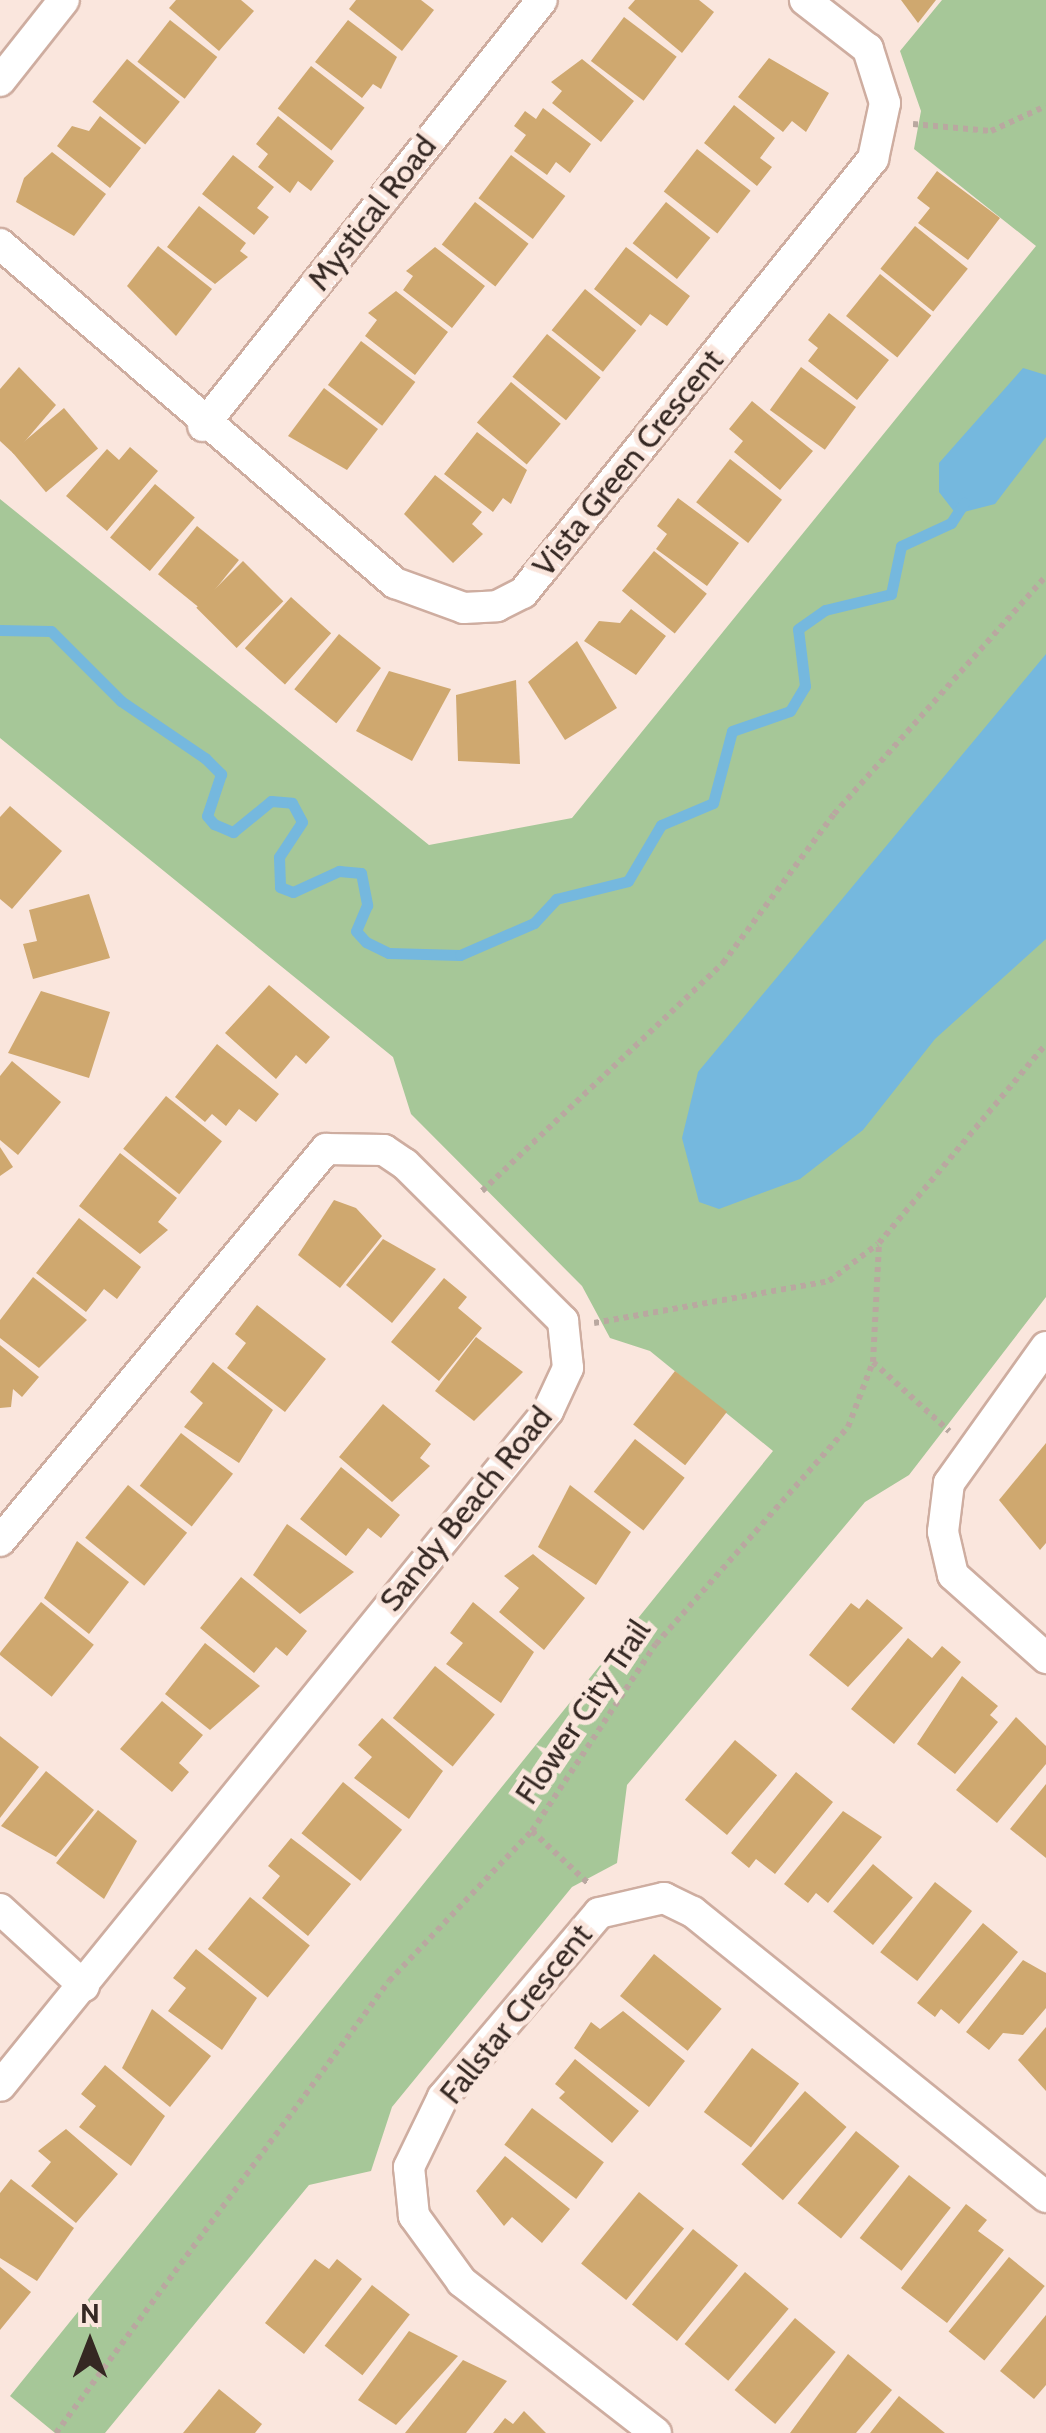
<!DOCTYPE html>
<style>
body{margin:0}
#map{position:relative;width:1046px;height:2433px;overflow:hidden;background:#fae6dd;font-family:Cabin,sans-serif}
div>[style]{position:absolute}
.green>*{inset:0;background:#a6c798}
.water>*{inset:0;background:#75b8de}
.stream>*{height:11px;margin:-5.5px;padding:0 5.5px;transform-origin:5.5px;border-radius:5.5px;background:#75b8de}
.building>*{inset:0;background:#cfa86f;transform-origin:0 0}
.path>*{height:6px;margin-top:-3px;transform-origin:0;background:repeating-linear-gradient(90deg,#b9a8a0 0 5px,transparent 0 10px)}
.roads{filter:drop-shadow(2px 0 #ceada0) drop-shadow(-2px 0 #ceada0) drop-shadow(0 2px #ceada0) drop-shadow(0 -2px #ceada0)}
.minor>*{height:30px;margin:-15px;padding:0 15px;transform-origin:15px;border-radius:15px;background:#fff}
span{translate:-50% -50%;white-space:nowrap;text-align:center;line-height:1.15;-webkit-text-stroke:10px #fae6dd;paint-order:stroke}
.street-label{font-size:32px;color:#352823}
.north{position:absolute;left:40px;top:2293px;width:100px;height:100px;-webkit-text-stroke:8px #fae6dd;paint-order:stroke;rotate:0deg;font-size:28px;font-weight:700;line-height:40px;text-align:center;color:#352823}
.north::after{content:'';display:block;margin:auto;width:35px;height:45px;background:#352823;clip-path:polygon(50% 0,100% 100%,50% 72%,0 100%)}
</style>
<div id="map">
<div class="green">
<i style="clip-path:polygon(942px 0,1046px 0,1046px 1297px,909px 1475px,865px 1502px,627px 1785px,617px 1863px,572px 1887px,392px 2107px,371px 2171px,309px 2185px,105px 2433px,55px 2433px,10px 2396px,773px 1451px,650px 1351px,610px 1338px,582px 1286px,411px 1114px,393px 1057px,0 738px,0 499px,429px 845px,572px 818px,1036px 246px,914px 149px,921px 111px,900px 51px)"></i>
</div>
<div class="water">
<i style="clip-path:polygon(1023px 368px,1046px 375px,1046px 437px,995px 504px,956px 514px,939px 492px,939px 463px)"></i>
<i style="clip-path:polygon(1046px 654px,1046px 939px,935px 1039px,863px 1130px,800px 1179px,719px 1209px,699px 1202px,682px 1138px,698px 1072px)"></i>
</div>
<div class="stream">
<i style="left:0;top:630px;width:51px;rotate:1.1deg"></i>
<i style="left:51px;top:631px;width:99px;rotate:45deg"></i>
<i style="left:121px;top:701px;width:102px;rotate:34.2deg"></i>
<i style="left:205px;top:758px;width:23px;rotate:45deg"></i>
<i style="left:221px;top:774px;width:44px;rotate:108.4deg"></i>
<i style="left:207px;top:816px;width:11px;rotate:49deg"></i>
<i style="left:214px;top:824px;width:21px;rotate:23deg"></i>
<i style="left:233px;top:832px;width:49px;rotate:-39.2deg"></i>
<i style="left:271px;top:801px;width:21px;rotate:5deg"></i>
<i style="left:292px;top:803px;width:21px;rotate:62deg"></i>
<i style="left:302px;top:822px;width:42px;rotate:123.3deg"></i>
<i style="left:279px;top:857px;width:30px;rotate:88deg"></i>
<i style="left:280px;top:887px;width:14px;rotate:21deg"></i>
<i style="left:293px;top:892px;width:51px;rotate:-24.5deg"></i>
<i style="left:339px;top:871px;width:22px;rotate:5deg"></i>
<i style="left:361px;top:873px;width:33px;rotate:79deg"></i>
<i style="left:367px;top:905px;width:28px;rotate:113deg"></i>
<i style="left:356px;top:931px;width:15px;rotate:48deg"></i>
<i style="left:366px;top:942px;width:25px;rotate:26deg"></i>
<i style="left:389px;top:953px;width:71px;rotate:1.6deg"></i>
<i style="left:460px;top:955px;width:81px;rotate:-23.4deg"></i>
<i style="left:534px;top:923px;width:33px;rotate:-47deg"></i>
<i style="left:556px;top:899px;width:74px;rotate:-14deg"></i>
<i style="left:628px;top:881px;width:65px;rotate:-59.5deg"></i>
<i style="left:661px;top:825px;width:56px;rotate:-22.9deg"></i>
<i style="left:713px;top:803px;width:74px;rotate:-75.2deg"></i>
<i style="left:732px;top:731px;width:61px;rotate:-19deg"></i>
<i style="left:790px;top:711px;width:29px;rotate:-59deg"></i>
<i style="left:805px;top:686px;width:57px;rotate:-97deg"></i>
<i style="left:798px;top:629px;width:33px;rotate:-35deg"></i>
<i style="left:825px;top:610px;width:68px;rotate:-13.6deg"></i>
<i style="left:891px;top:594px;width:49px;rotate:-78.2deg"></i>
<i style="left:901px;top:546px;width:55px;rotate:-24.7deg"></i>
<i style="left:951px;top:523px;width:24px;rotate:-57deg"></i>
</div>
<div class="building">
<i style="clip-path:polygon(176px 0,241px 0,254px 11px,219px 51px,169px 8px)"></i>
<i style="clip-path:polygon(356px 0,421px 0,434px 10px,402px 51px,349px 9px)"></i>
<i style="clip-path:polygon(635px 0,699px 0,714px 12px,682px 53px,628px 8px)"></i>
<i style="clip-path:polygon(901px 0,936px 0,918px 23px)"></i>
<i style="left:624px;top:17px;width:66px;height:55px;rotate:37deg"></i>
<i style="left:170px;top:20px;width:60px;height:53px;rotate:38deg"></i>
<i style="clip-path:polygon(348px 20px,397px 57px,381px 89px,373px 84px,362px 98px,315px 62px)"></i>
<i style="clip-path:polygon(769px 58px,829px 93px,806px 132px,792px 121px,783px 132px,738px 97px)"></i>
<i style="left:127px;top:59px;width:68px;height:55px;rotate:39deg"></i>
<i style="clip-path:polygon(582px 59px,634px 101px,601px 142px,552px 103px,562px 91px,551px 82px)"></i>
<i style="left:311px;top:66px;width:68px;height:54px;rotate:38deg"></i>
<i style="clip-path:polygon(734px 105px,775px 138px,760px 158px,772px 167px,757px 186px,704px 143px)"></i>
<i style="clip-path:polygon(543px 108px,591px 144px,570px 173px,556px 162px,547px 175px,514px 151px,526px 135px,514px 126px,525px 111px,536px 119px)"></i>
<i style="clip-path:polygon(100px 116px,141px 148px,110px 188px,57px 146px,72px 126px,89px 131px)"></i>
<i style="clip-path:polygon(278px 116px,334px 161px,311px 191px,298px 181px,290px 193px,258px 167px,268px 154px,256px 144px)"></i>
<i style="left:697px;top:149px;width:68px;height:54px;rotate:38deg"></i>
<i style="clip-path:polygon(52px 152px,106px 194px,74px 236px,16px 202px,24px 178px)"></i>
<i style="clip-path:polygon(233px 155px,274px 187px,257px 208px,269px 217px,254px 235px,202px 194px)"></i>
<i style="left:511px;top:155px;width:68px;height:54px;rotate:37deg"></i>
<i style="clip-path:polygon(937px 171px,1000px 218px,968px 260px,918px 223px,930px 208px,917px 198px)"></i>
<i style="left:475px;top:202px;width:68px;height:54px;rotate:38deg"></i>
<i style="left:666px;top:202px;width:57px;height:53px;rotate:39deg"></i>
<i style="clip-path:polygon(199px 206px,246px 243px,240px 251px,248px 257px,215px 284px,167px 247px)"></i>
<i style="left:915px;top:226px;width:68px;height:55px;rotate:39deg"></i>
<i style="clip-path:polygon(158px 246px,212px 289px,176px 336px,127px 286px)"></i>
<i style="clip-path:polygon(435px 247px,485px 286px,452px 328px,403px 290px,413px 276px,406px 271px)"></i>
<i style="clip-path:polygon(626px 247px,690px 296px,667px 326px,650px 314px,641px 326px,594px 289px)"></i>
<i style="left:880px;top:274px;width:66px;height:54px;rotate:39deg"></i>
<i style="left:585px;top:289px;width:66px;height:53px;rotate:39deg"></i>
<i style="clip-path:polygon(396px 291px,448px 332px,415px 375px,365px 336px,377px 320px,368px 313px)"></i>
<i style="clip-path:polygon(829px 313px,889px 360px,857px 400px,808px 361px,818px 348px,808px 340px)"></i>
<i style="left:547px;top:334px;width:69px;height:55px;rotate:39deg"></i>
<i style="left:361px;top:341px;width:68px;height:55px;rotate:37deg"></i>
<i style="clip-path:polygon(19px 367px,56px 405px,14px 454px,0 441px,0 389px)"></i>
<i style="left:801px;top:367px;width:68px;height:53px;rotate:36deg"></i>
<i style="left:511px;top:382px;width:65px;height:53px;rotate:40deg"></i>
<i style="clip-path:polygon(324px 388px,378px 429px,347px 470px,288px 436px)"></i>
<i style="clip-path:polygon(752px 401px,813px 451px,780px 490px,734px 452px,743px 441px,729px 429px)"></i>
<i style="left:64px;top:408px;width:53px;height:68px;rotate:50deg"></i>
<i style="clip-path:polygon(477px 432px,527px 470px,511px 504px,503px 498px,493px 512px,444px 474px)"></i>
<i style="clip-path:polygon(130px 447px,158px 471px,107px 531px,66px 496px,107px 449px,119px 460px)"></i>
<i style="left:730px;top:459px;width:66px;height:55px;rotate:38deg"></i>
<i style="clip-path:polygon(435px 475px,482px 512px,472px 524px,483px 534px,453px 563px,404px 514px)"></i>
<i style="left:155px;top:484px;width:52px;height:70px;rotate:40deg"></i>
<i style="clip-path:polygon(678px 498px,739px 543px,707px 586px,656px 549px,667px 534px,657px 526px)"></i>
<i style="left:197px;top:526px;width:54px;height:62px;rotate:39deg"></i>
<i style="left:654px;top:551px;width:68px;height:51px;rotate:39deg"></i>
<i style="left:243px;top:561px;width:57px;height:66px;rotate:45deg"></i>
<i style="left:291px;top:597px;width:54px;height:69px;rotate:42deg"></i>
<i style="clip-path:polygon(631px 609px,666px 636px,636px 675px,584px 641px,599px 621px,620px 623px)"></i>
<i style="left:339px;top:634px;width:54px;height:71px;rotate:39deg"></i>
<i style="clip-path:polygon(577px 641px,617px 708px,565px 740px,528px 682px)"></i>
<i style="clip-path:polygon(389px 671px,451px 689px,412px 761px,356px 731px)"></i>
<i style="clip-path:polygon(516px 680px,520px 764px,458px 761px,456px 695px)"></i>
<i style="clip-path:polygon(10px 806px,62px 851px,12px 909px,0 899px,0 817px)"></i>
<i style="clip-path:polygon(89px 894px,110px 958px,33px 979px,23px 944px,37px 941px,29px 910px)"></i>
<i style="clip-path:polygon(269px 985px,330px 1037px,306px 1064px,296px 1055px,276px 1079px,225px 1033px)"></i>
<i style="clip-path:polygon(41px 991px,110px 1012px,89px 1078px,8px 1053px)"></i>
<i style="clip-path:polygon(217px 1044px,279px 1094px,256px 1122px,239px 1109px,226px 1126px,212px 1114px,205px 1122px,175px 1097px)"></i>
<i style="clip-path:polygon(12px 1061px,61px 1102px,18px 1155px,0 1140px,0 1076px)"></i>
<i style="left:166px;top:1096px;width:72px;height:68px;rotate:39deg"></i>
<i style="clip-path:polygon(0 1147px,13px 1167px,0 1176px)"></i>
<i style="clip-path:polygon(120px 1153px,177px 1198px,158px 1222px,168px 1230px,140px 1254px,79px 1206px)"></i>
<i style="clip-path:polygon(334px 1200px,356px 1208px,382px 1236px,340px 1288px,298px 1255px)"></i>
<i style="clip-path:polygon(79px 1218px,141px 1267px,117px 1299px,104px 1289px,86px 1312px,36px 1273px)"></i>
<i style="clip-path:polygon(383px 1239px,436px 1269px,392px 1323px,346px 1285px)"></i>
<i style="clip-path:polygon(33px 1277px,87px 1320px,39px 1368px,0 1338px,0 1320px)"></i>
<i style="clip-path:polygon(444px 1278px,467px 1297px,458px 1308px,482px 1328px,439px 1381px,391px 1342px)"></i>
<i style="clip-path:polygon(257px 1305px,326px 1359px,285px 1412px,227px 1368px,246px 1343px,235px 1334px)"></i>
<i style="clip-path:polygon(476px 1337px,523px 1372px,474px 1421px,435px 1391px)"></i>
<i style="clip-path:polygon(0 1345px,39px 1377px,22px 1397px,13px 1389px,11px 1407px,0 1408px)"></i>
<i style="clip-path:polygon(213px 1362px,273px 1410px,239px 1463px,184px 1427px,203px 1403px,190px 1392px)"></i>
<i style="left:675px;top:1371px;width:66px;height:68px;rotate:38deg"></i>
<i style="clip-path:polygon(383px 1404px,431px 1444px,420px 1458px,430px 1466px,392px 1502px,339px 1457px)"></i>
<i style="left:181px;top:1433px;width:66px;height:67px;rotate:38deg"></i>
<i style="left:635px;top:1439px;width:63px;height:67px;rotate:38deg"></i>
<i style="clip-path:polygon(1046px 1443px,1046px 1543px,1040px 1550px,999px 1500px)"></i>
<i style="clip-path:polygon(341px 1467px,400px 1515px,381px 1538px,368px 1528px,346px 1556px,300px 1519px)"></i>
<i style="left:128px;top:1485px;width:76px;height:68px;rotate:39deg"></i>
<i style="clip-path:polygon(570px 1485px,631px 1532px,596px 1585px,538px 1547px)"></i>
<i style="clip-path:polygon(287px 1524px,354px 1572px,300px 1614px,253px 1575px)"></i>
<i style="clip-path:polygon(77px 1541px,129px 1582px,89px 1634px,44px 1598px)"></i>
<i style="clip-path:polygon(533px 1554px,585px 1598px,544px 1650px,499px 1612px,519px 1588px,504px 1576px)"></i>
<i style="clip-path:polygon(241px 1577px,307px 1631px,287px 1656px,276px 1647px,254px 1673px,200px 1628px)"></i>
<i style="clip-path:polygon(867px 1599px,903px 1628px,848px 1687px,809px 1655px,851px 1603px,859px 1609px)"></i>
<i style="left:41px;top:1602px;width:68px;height:67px;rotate:39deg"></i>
<i style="clip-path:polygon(473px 1602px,534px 1652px,501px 1703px,446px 1664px,463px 1643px,450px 1633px)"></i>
<i style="clip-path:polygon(908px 1638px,932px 1658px,942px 1646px,961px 1662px,894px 1744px,851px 1709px)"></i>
<i style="clip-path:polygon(205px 1643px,260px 1686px,210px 1730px,165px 1694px)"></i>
<i style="left:435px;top:1666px;width:77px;height:67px;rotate:39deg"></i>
<i style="clip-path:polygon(962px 1676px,998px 1706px,990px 1715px,998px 1722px,955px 1774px,917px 1744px)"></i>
<i style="clip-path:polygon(162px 1701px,203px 1735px,179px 1763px,189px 1772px,172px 1792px,120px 1749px)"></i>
<i style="clip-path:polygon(1016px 1717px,1046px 1746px,1046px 1764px,997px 1823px,956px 1790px)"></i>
<i style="clip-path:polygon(382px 1718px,443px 1771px,409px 1819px,354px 1778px,372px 1757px,358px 1745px)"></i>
<i style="clip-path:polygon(0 1736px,39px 1767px,0 1818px)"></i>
<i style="left:735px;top:1740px;width:55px;height:78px;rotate:40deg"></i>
<i style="clip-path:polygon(46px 1771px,94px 1810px,56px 1857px,1px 1826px)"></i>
<i style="clip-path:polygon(796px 1772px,833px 1802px,775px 1874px,756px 1859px,749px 1868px,731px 1853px)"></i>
<i style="left:343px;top:1782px;width:76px;height:66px;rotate:39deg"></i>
<i style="clip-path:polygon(1046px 1784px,1046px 1858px,1010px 1829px)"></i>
<i style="clip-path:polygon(98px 1810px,137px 1841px,104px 1899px,56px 1863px)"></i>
<i style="clip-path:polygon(843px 1811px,882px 1837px,828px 1903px,816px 1893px,808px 1903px,784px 1884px)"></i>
<i style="clip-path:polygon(291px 1838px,351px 1884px,308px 1936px,262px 1898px,280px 1876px,268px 1866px)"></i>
<i style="left:873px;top:1864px;width:52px;height:62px;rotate:40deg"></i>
<i style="left:935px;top:1882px;width:47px;height:89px;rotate:38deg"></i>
<i style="left:250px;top:1897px;width:77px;height:67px;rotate:39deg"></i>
<i style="clip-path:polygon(983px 1923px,1018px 1952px,959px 2024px,941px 2009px,935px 2017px,917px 2003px)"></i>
<i style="clip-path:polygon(196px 1949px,257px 1998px,222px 2050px,168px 2011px,186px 1988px,173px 1978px)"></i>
<i style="left:654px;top:1954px;width:87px;height:54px;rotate:39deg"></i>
<i style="clip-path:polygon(1023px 1960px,1046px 1973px,1046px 2008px,1023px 2035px,1003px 2033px,989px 2050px,966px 2032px)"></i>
<i style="clip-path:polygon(152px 2009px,211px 2056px,170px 2107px,122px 2068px)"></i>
<i style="clip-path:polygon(623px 2011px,685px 2061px,649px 2107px,574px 2048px,591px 2022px,600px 2029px)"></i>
<i style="clip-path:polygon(1046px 2027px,1046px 2091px,1018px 2060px)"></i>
<i style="left:752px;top:2048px;width:59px;height:80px;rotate:37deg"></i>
<i style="clip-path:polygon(575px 2059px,639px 2111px,612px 2143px,559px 2098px,565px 2092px,555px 2084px)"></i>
<i style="clip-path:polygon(105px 2065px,165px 2116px,131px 2166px,79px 2127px,96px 2106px,81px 2094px)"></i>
<i style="left:805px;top:2091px;width:55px;height:97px;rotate:41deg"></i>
<i style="left:532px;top:2108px;width:90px;height:46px;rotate:37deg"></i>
<i style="clip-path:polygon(66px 2129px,118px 2174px,76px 2223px,31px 2186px,51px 2162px,38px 2151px)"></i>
<i style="left:856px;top:2131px;width:56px;height:93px;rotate:39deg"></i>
<i style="clip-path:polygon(505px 2156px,570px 2209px,542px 2243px,512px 2217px,504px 2226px,476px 2191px)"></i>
<i style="left:909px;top:2175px;width:53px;height:80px;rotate:38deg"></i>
<i style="clip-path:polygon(11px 2179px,74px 2228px,37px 2281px,0 2258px,0 2193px)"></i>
<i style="left:639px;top:2192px;width:58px;height:92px;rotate:39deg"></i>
<i style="clip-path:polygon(966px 2204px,987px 2220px,978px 2231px,1004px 2250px,947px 2323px,901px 2288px)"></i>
<i style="left:693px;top:2229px;width:58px;height:97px;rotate:39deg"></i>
<i style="left:1009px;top:2257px;width:46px;height:96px;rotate:39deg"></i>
<i style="clip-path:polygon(315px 2259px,329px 2269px,337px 2259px,362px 2279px,304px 2354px,265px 2323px)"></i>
<i style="clip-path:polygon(0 2267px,31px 2292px,0 2330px)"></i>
<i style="left:745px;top:2272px;width:57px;height:94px;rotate:40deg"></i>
<i style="left:372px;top:2285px;width:48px;height:77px;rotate:38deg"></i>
<i style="clip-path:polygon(1046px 2315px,1046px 2385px,1034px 2399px,1000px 2371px)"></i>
<i style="left:795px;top:2318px;width:53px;height:94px;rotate:40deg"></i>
<i style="clip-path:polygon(409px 2331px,458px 2356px,396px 2425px,358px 2400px)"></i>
<i style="clip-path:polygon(848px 2354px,892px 2390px,856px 2433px,790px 2433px)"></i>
<i style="clip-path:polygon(463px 2360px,507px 2381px,466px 2433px,405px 2433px)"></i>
<i style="clip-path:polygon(219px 2389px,262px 2424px,255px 2433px,183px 2433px)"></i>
<i style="clip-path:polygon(899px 2396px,945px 2433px,870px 2433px)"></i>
<i style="clip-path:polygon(524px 2411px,546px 2433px,493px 2433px,505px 2418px,513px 2424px)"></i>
</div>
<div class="path">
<i style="left:913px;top:124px;width:78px;rotate:5.1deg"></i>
<i style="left:991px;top:131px;width:60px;rotate:-24.4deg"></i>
<i style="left:482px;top:1191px;width:332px;rotate:-43.4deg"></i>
<i style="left:723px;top:963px;width:186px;rotate:-53.3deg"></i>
<i style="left:834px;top:814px;width:319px;rotate:-48.3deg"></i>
<i style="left:594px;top:1323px;width:239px;rotate:-10.1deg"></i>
<i style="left:829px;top:1281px;width:61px;rotate:-37.1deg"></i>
<i style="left:873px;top:1362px;width:103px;rotate:42.2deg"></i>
<i style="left:532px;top:1831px;width:76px;rotate:42.9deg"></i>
<i style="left:56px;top:2433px;width:561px;rotate:-53.62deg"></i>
<i style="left:389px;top:1981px;width:207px;rotate:-46.4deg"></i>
<i style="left:532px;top:1831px;width:224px;rotate:-56.5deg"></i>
<i style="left:656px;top:1644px;width:290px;rotate:-48.5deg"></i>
<i style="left:848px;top:1427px;width:70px;rotate:-69deg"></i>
<i style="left:873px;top:1362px;width:119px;rotate:-87.1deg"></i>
<i style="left:879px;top:1243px;width:260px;rotate:-50deg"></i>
</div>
<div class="roads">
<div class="minor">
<i style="left:0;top:81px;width:103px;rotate:-51.7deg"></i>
<i style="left:0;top:244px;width:521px;rotate:40.64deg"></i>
<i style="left:395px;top:583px;width:73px;rotate:19.9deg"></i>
<i style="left:464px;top:608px;width:33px;rotate:-3deg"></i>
<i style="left:497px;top:606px;width:29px;rotate:-27deg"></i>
<i style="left:523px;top:593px;width:558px;rotate:-51.12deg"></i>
<i style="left:873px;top:159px;width:57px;rotate:-77.9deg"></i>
<i style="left:885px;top:103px;width:57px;rotate:-107.5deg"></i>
<i style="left:868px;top:49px;width:80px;rotate:-142.1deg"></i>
<i style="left:203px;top:426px;width:544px;rotate:-51.49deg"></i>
<i style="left:1046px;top:1347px;width:167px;rotate:125.5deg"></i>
<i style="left:949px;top:1483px;width:49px;rotate:97deg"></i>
<i style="left:943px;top:1532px;width:44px;rotate:76.9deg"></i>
<i style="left:953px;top:1575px;width:125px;rotate:41.7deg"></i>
<i style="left:0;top:1541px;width:510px;rotate:-50.25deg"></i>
<i style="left:326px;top:1149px;width:58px;rotate:1deg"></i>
<i style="left:384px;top:1150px;width:25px;rotate:34deg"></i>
<i style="left:405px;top:1164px;width:223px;rotate:44.8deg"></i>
<i style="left:563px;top:1321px;width:47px;rotate:83.9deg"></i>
<i style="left:568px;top:1368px;width:47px;rotate:114.9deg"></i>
<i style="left:548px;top:1411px;width:869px;rotate:129.07deg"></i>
<i style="left:0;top:1909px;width:114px;rotate:42.5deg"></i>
<i style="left:656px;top:2433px;width:246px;rotate:-142.1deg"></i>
<i style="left:462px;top:2282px;width:82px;rotate:-126deg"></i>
<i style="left:414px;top:2216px;width:49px;rotate:-95.8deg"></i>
<i style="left:409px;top:2167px;width:78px;rotate:-64.1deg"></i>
<i style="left:443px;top:2097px;width:241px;rotate:-49.7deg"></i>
<i style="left:599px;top:1913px;width:67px;rotate:-13deg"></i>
<i style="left:664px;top:1898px;width:32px;rotate:26deg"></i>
<i style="left:693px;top:1912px;width:454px;rotate:38.9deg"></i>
</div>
</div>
<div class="street-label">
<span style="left:372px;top:213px;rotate:-52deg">Mystical Road</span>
<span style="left:628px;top:463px;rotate:-51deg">Vista Green Crescent</span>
<span style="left:466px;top:1509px;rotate:-51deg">Sandy Beach Road</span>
<span style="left:583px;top:1712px;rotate:-56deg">Flower City Trail</span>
<span style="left:516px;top:2014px;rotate:-51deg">Fallstar Crescent</span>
</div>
<div class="north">N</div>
</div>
